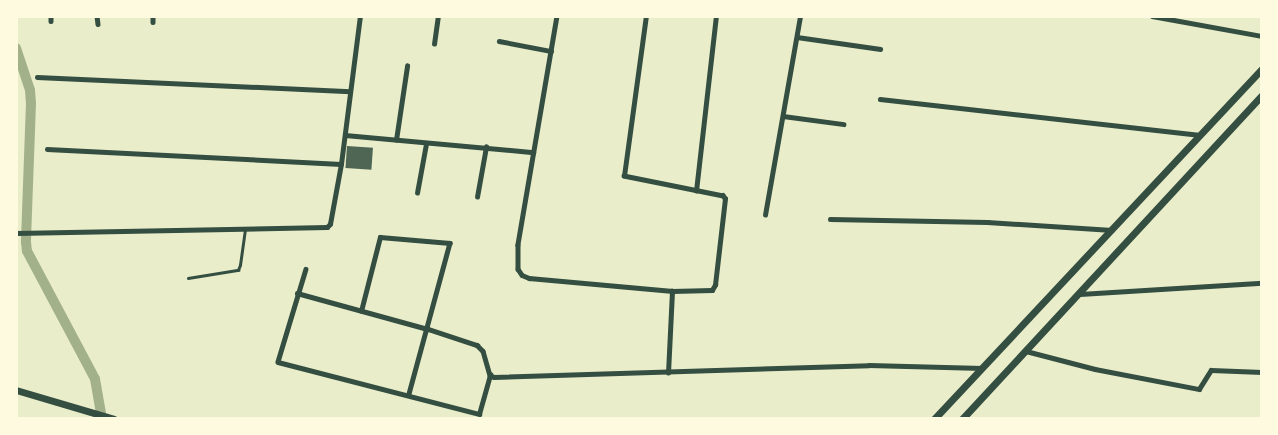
<!DOCTYPE html>
<style>
body{margin:0}
#map{position:relative;width:1278px;height:435px;overflow:hidden;background:#e9edc9;font-family:Karla,sans-serif}
div>[style]{position:absolute}
.canal>*{height:10px;margin:-5px;padding:0 5px;transform-origin:5px;border-radius:5px;background:#a3b18a}
.building>*{inset:0;background:#4f6655;transform-origin:0 0}
.service>*{height:2.5px;margin:-1.25px;padding:0 1.25px;transform-origin:1.25px;border-radius:1.25px;background:#344e41}
.minor>*{height:4.5px;margin:-2.25px;padding:0 2.25px;transform-origin:2.25px;border-radius:2.25px;background:#344e41}
.primary>*{height:7px;margin:-3.5px;padding:0 3.5px;transform-origin:3.5px;border-radius:3.5px;background:#344e41}
span{translate:-50% -50%;white-space:nowrap;text-align:center;line-height:1.15;-webkit-text-stroke:4.5px #fefae0;paint-order:stroke}
.frame{position:absolute;inset:0;border:18px solid #fefae0;pointer-events:none}
</style>
<div id="map">
<div class="canal">
<i style="left:16px;top:48px;width:44px;rotate:71.6deg"></i>
<i style="left:30px;top:90px;width:13px;rotate:86deg"></i>
<i style="left:31px;top:103px;width:139px;rotate:92.1deg"></i>
<i style="left:26px;top:242px;width:9px;rotate:84deg"></i>
<i style="left:27px;top:251px;width:145px;rotate:62deg"></i>
<i style="left:95px;top:379px;width:41px;rotate:80.1deg"></i>
</div>
<div class="building">
<i style="left:347px;top:146px;width:26px;height:22px;rotate:4deg"></i>
</div>
<div class="service">
<i style="left:188px;top:278px;width:51px;rotate:-9.1deg"></i>
<i style="left:238px;top:270px;width:5px;rotate:-68deg"></i>
<i style="left:240px;top:265px;width:36px;rotate:-82deg"></i>
</div>
<div class="minor">
<i style="left:51px;top:16px;width:5px;rotate:90deg"></i>
<i style="left:97px;top:16px;width:8px;rotate:83deg"></i>
<i style="left:153px;top:16px;width:6px;rotate:90deg"></i>
<i style="left:557px;top:16px;width:232px;rotate:99.7deg"></i>
<i style="left:518px;top:245px;width:24px;rotate:90deg"></i>
<i style="left:518px;top:269px;width:7px;rotate:56deg"></i>
<i style="left:522px;top:275px;width:8px;rotate:23deg"></i>
<i style="left:529px;top:278px;width:144px;rotate:5.2deg"></i>
<i style="left:672px;top:291px;width:40px;rotate:-1.4deg"></i>
<i style="left:712px;top:290px;width:6px;rotate:-59deg"></i>
<i style="left:715px;top:285px;width:87px;rotate:-83.4deg"></i>
<i style="left:725px;top:199px;width:4px;rotate:-124deg"></i>
<i style="left:723px;top:196px;width:101px;rotate:-168.6deg"></i>
<i style="left:624px;top:176px;width:162px;rotate:-82.2deg"></i>
<i style="left:1152px;top:16px;width:112px;rotate:10.3deg"></i>
<i style="left:797px;top:37px;width:84px;rotate:8.2deg"></i>
<i style="left:499px;top:41px;width:53px;rotate:10.9deg"></i>
<i style="left:434px;top:44px;width:28px;rotate:-82deg"></i>
<i style="left:37px;top:77px;width:313px;rotate:2.6deg"></i>
<i style="left:880px;top:99px;width:322px;rotate:6.4deg"></i>
<i style="left:783px;top:116px;width:61px;rotate:7.6deg"></i>
<i style="left:345px;top:135px;width:189px;rotate:5.2deg"></i>
<i style="left:396px;top:140px;width:75px;rotate:-81.5deg"></i>
<i style="left:47px;top:149px;width:294px;rotate:2.9deg"></i>
<i style="left:696px;top:191px;width:176px;rotate:-83.5deg"></i>
<i style="left:417px;top:193px;width:50px;rotate:-79.6deg"></i>
<i style="left:477px;top:197px;width:51px;rotate:-79.8deg"></i>
<i style="left:765px;top:215px;width:202px;rotate:-80deg"></i>
<i style="left:830px;top:219px;width:157px;rotate:1.1deg"></i>
<i style="left:987px;top:222px;width:125px;rotate:3.7deg"></i>
<i style="left:16px;top:233px;width:311px;rotate:-1.1deg"></i>
<i style="left:327px;top:227px;width:4px;rotate:-45deg"></i>
<i style="left:330px;top:224px;width:61px;rotate:-79.6deg"></i>
<i style="left:341px;top:164px;width:149px;rotate:-82.7deg"></i>
<i style="left:306px;top:269px;width:97px;rotate:106.8deg"></i>
<i style="left:278px;top:362px;width:208px;rotate:14.5deg"></i>
<i style="left:479px;top:414px;width:41px;rotate:-74.2deg"></i>
<i style="left:297px;top:293px;width:136px;rotate:15.4deg"></i>
<i style="left:428px;top:329px;width:52px;rotate:18.1deg"></i>
<i style="left:477px;top:345px;width:8px;rotate:45deg"></i>
<i style="left:483px;top:351px;width:25px;rotate:74deg"></i>
<i style="left:490px;top:375px;width:4px;rotate:27deg"></i>
<i style="left:494px;top:377px;width:375px;rotate:-1.8deg"></i>
<i style="left:869px;top:365px;width:113px;rotate:1.5deg"></i>
<i style="left:1080px;top:294px;width:182px;rotate:-3.5deg"></i>
<i style="left:361px;top:311px;width:76px;rotate:-75.6deg"></i>
<i style="left:380px;top:237px;width:70px;rotate:4.9deg"></i>
<i style="left:450px;top:243px;width:156px;rotate:105.2deg"></i>
<i style="left:1026px;top:351px;width:71px;rotate:14.6deg"></i>
<i style="left:1095px;top:369px;width:106px;rotate:10.9deg"></i>
<i style="left:1199px;top:389px;width:22px;rotate:-58deg"></i>
<i style="left:1211px;top:370px;width:51px;rotate:2.2deg"></i>
<i style="left:668px;top:373px;width:82px;rotate:-87.2deg"></i>
</div>
<div class="primary">
<i style="left:16px;top:390px;width:102px;rotate:16.5deg"></i>
<i style="left:934px;top:419px;width:480px;rotate:-46.9deg"></i>
<i style="left:962px;top:419px;width:442px;rotate:-47.2deg"></i>
</div>
<div class="frame"></div>
</div>
